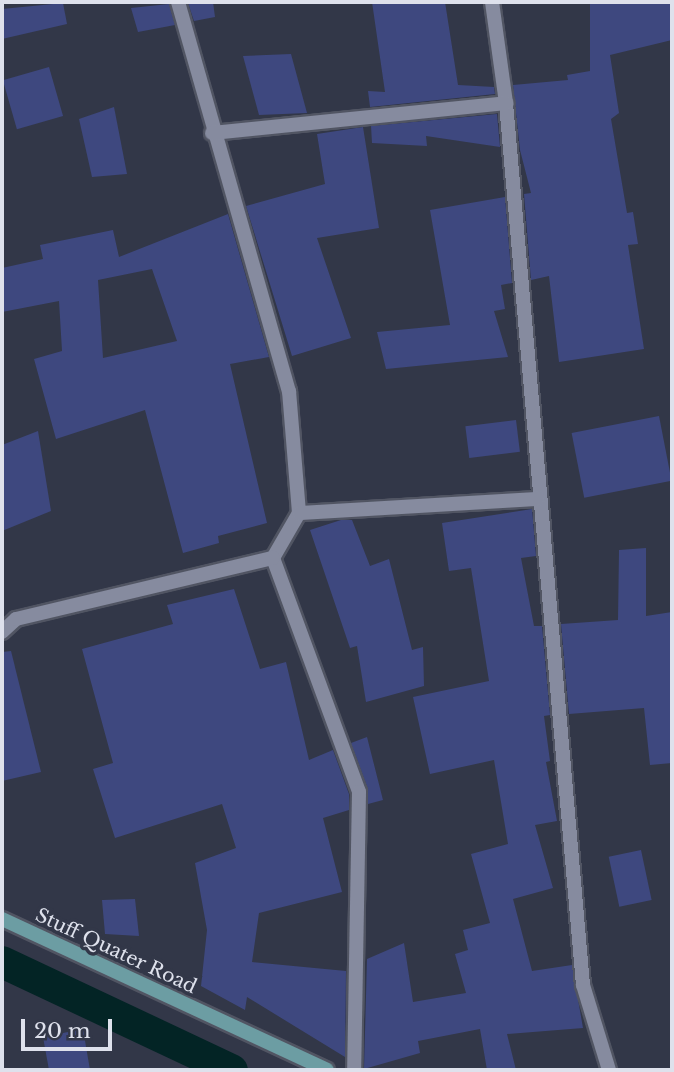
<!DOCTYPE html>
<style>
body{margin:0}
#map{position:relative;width:674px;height:1072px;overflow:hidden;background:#323748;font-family:"Libre Baskerville",serif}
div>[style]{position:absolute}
.canal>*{height:32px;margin:-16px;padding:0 16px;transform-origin:16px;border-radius:16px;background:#032425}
.building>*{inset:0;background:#3e487f;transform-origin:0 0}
.roads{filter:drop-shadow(2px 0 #515563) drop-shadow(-2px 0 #515563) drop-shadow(0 2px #515563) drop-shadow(0 -2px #515563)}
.street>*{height:14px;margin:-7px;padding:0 7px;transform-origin:7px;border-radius:7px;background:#868b9f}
.secondary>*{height:14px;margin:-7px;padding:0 7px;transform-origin:7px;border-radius:7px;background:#6c9da3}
span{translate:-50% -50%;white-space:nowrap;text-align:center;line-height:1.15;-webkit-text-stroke:7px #323748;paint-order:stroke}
.street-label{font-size:19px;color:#dee1ec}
.frame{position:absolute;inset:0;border:4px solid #dee1ec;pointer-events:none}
.scale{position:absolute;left:21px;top:1019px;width:91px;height:32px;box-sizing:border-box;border:4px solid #dee1ec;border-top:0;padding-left:9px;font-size:21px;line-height:24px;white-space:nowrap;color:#dee1ec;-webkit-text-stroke:5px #323748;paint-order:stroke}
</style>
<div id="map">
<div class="canal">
<i style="left:2px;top:962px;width:254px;rotate:25.2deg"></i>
</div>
<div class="building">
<i style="clip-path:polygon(213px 2px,215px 17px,194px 21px,188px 3px)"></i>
<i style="clip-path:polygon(372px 2px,445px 2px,458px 85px,494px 87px,495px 94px,370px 107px,368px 91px,385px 92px)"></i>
<i style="clip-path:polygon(590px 2px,672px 2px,672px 40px,610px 55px,619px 113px,611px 119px,627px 213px,633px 212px,638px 244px,628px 245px,644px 349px,559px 362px,549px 276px,531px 280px,524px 194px,531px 193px,520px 150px,513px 85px,568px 80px,567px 75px,590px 71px)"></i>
<i style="clip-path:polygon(63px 3px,67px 24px,2px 39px,2px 9px)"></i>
<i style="clip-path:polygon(169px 4px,175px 25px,138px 32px,131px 8px)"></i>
<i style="clip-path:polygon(291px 54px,307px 113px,259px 115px,243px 56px)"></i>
<i style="left:49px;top:67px;width:51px;height:48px;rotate:74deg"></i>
<i style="clip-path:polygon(114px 107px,127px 174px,92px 177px,79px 119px)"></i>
<i style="clip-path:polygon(497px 114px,500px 147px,426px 136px,427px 146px,372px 143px,371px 126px)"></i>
<i style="clip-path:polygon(363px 127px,379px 228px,317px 238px,351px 338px,292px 356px,246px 206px,325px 184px,317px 134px)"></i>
<i style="clip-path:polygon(505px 197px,512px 283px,501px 285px,505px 309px,494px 311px,508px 357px,386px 369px,377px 332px,450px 325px,430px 210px)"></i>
<i style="clip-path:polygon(evenodd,228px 214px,269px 357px,230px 364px,267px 523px,218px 536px,219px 543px,183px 553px,145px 410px,56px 439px,34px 359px,62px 351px,59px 301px,2px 312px,2px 268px,43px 259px,40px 245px,113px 230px,119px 257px,228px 214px,152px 269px,177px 341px,103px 358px,98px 280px,152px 269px)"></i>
<i style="left:659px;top:416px;width:66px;height:89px;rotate:79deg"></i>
<i style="left:516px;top:420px;width:32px;height:51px;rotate:83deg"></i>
<i style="clip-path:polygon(38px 431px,51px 511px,2px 531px,2px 445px)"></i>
<i style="clip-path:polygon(532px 509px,536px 556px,521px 558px,534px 626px,542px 626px,550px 715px,544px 716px,550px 761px,546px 762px,557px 821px,535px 825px,553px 888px,513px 899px,532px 971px,572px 965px,583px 1028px,507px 1034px,516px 1070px,487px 1070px,480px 1029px,418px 1041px,420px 1053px,364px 1069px,367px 959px,404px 943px,413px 1002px,466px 993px,455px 954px,468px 950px,463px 930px,490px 923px,471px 854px,508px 844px,494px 760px,430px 774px,413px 697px,489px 681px,471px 568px,449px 571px,442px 523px)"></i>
<i style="clip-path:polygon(341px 520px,352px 520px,370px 566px,389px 559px,412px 650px,423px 647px,424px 686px,366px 702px,357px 646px,350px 648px,310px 530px)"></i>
<i style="clip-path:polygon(646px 548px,646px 616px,672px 612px,672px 763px,650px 765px,644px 708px,569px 714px,561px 624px,618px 620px,619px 550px)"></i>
<i style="clip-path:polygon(234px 589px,260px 669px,286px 662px,309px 760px,333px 750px,349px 794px,349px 810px,323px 818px,342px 892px,259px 913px,252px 962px,346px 971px,345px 1057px,247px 997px,245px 1010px,201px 986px,207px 930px,195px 863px,236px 848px,222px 804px,115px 838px,93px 769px,113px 763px,82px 649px,173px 624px,167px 605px)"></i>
<i style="clip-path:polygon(11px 651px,41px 772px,2px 781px,2px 652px)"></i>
<i style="clip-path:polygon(367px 737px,383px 800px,368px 804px,368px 789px,351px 743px)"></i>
<i style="left:641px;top:850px;width:51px;height:33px;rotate:78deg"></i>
<i style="clip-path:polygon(135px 899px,139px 936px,105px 934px,102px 900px)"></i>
<i style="clip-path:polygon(83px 1029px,90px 1070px,49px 1070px,43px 1037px)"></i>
</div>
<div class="roads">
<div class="street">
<i style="left:178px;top:2px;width:405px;rotate:74.1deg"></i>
<i style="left:289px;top:391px;width:122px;rotate:85.3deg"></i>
<i style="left:299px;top:513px;width:52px;rotate:120deg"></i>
<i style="left:273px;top:558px;width:249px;rotate:69.8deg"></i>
<i style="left:359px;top:792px;width:278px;rotate:91deg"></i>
<i style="left:492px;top:2px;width:102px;rotate:82.1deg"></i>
<i style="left:506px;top:103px;width:885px;rotate:85.01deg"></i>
<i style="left:583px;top:985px;width:89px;rotate:73deg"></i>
<i style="left:212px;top:133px;width:296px;rotate:-5.8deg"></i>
<i style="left:299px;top:513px;width:239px;rotate:-3.4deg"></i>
<i style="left:2px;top:632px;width:19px;rotate:-43deg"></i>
<i style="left:16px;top:619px;width:264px;rotate:-13.4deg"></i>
</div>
<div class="secondary">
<i style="left:2px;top:919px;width:358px;rotate:24.9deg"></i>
</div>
</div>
<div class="street-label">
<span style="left:116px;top:951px;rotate:25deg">Stuff Quater Road</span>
</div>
<div class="frame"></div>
<div class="scale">20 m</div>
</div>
